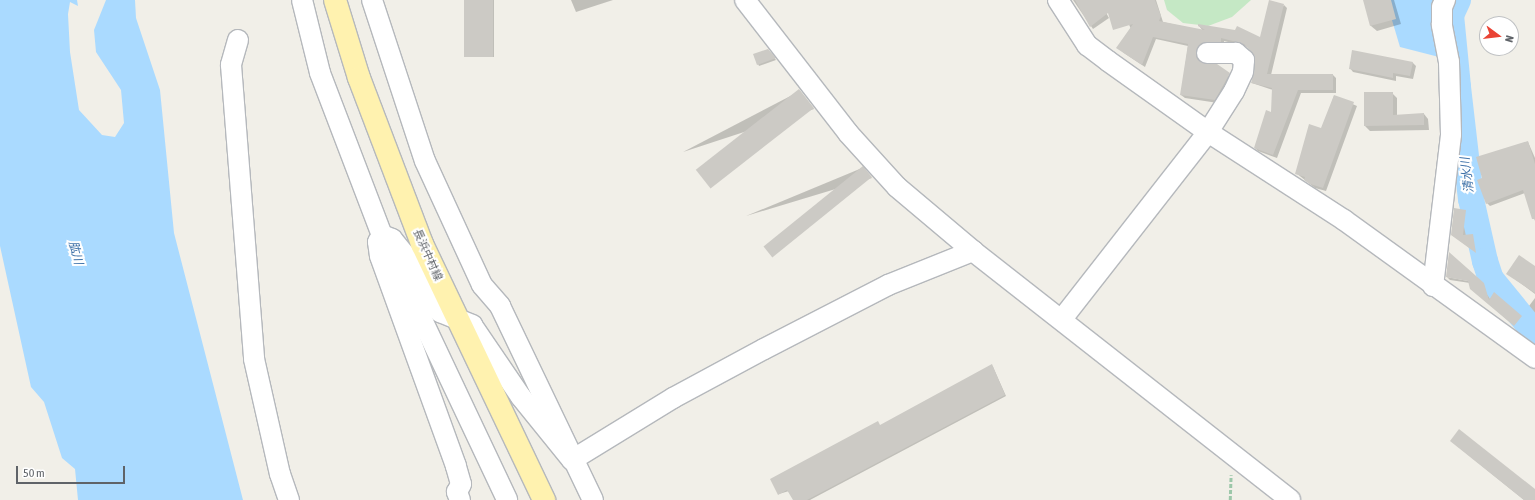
<!DOCTYPE html>
<meta charset="utf-8">
<style>
body{margin:0}
#map{position:relative;width:1535px;height:500px;overflow:hidden;background:#f1efe8;font-family:"Asap Condensed","Noto Sans JP",sans-serif}
div>[style]{position:absolute}
.green>*{inset:0;background:#c5e8c5}
.water>*{inset:0;background:#aadaff}
.shadow>*{inset:0;background:#0003;transform-origin:0 0}
.river>*{height:26px;margin:-13px;padding:0 13px;transform-origin:13px;border-radius:13px;background:#aadaff}
.building>*{inset:0;background:#cccac5;transform-origin:0 0}
.path>*{height:2.5px;margin-top:-1.25px;transform-origin:0;background:repeating-linear-gradient(90deg,#9cc7a9 0 4px,transparent 0 6px)}
.roads{filter:drop-shadow(1px 0 #b5b8bc) drop-shadow(-1px 0 #b5b8bc) drop-shadow(0 1px #b5b8bc) drop-shadow(0 -1px #b5b8bc)}
.minor>*{height:20px;margin:-10px;padding:0 10px;transform-origin:10px;border-radius:10px;background:#fff}
.major>*{height:22px;margin:-11px;padding:0 11px;transform-origin:11px;border-radius:11px;background:#fff2af}
span{translate:-50% -50%;white-space:nowrap;text-align:center;line-height:1.15;-webkit-text-stroke:4px #fff;paint-order:stroke}
.street-label{font-size:11px;color:#5f6368}
.water-label{font-size:12px;color:#4174aa;font-style:italic}
.north{position:absolute;left:1479px;top:16px;width:40px;height:40px;box-sizing:border-box;background:#fff;border:1px solid #bfc1c3;border-radius:50%;rotate:105deg;font-size:11px;font-weight:700;line-height:16px;text-align:center;color:#5f6368}
.north::after{content:'';display:block;margin:auto;width:14px;height:18px;background:#ea4335;clip-path:polygon(50% 0,100% 100%,50% 72%,0 100%)}
.scale{position:absolute;left:16px;top:466px;width:109px;height:18px;box-sizing:border-box;border:2px solid #5f6368;border-top:0;padding-left:5px;font-size:12px;line-height:14px;white-space:nowrap;color:#5f6368;-webkit-text-stroke:3px #fff;paint-order:stroke}
</style>
<div id="map">
<div class="green">
<i style="clip-path:polygon(1164px 0,1251px 0,1232px 17px,1208px 26px,1183px 23px,1167px 10px)"></i>
</div>
<div class="water">
<i style="clip-path:polygon(0 0,77px 0,78px 6px,70px 2px,68px 14px,70px 52px,79px 110px,102px 135px,115px 137px,124px 123px,121px 90px,96px 52px,94px 30px,106px 0,135px 0,136px 18px,160px 90px,174px 233px,243px 500px,78px 500px,75px 469px,62px 458px,44px 402px,31px 387px,0 246px)"></i>
<i style="clip-path:polygon(1386px 0,1438px 0,1439px 57px,1400px 47px)"></i>
</div>
<div class="shadow">
<i style="left:465px;top:0;width:29px;height:57px"></i>
<i style="clip-path:polygon(571px 0,613px 0,576px 12px)"></i>
<i style="clip-path:polygon(1073px 0,1099px 0,1109px 18px,1093px 29px)"></i>
<i style="clip-path:polygon(1118px 0,1156px 0,1163px 22px,1203px 31px,1199px 26px,1261px 39px,1284px 5px,1287px 8px,1271px 75px,1333px 75px,1336px 78px,1336px 93px,1301px 93px,1277px 158px,1258px 151px,1255px 148px,1272px 113px,1273px 90px,1252px 83px,1255px 73px,1256px 56px,1248px 47px,1224px 41px,1224px 44px,1198px 56px,1200px 63px,1232px 77px,1218px 103px,1185px 98px,1181px 95px,1188px 46px,1156px 39px,1145px 67px,1124px 53px,1121px 50px,1131px 29px)"></i>
<i style="clip-path:polygon(1364px 0,1394px 0,1401px 24px,1377px 31px,1371px 26px)"></i>
<i style="clip-path:polygon(769px 51px,776px 60px,759px 66px,754px 55px)"></i>
<i style="clip-path:polygon(1413px 63px,1416px 66px,1413px 79px,1396px 76px,1396px 81px,1353px 72px,1350px 68px)"></i>
<i style="clip-path:polygon(800px 91px,814px 109px,683px 152px)"></i>
<i style="clip-path:polygon(1392px 93px,1397px 98px,1397px 116px,1424px 114px,1428px 119px,1429px 130px,1370px 131px,1365px 126px)"></i>
<i style="clip-path:polygon(1334px 96px,1357px 106px,1326px 191px,1315px 188px,1296px 173px,1322px 130px)"></i>
<i style="clip-path:polygon(1528px 142px,1535px 158px,1535px 221px,1525px 193px,1490px 206px,1487px 203px,1483px 179px)"></i>
<i style="clip-path:polygon(862px 168px,872px 178px,746px 216px)"></i>
<i style="clip-path:polygon(1466px 211px,1469px 214px,1466px 236px,1472px 235px,1476px 238px,1478px 254px,1452px 235px)"></i>
<i style="clip-path:polygon(1535px 267px,1535px 294px,1508px 274px)"></i>
<i style="clip-path:polygon(1447px 277px,1484px 284px,1490px 299px,1494px 293px,1525px 320px,1518px 329px,1475px 292px,1470px 283px,1450px 280px)"></i>
<i style="clip-path:polygon(1535px 298px,1535px 318px,1526px 310px)"></i>
<i style="clip-path:polygon(993px 367px,1006px 396px,810px 500px,794px 500px,789px 491px,779px 494px,880px 426px)"></i>
<i style="clip-path:polygon(1451px 441px,1535px 490px,1535px 500px,1524px 500px)"></i>
</div>
<div class="river">
<i style="left:1458px;top:0;width:17px;rotate:115deg"></i>
<i style="left:1451px;top:15px;width:72px;rotate:84.4deg"></i>
<i style="left:1458px;top:87px;width:113px;rotate:83.4deg"></i>
<i style="left:1471px;top:199px;width:64px;rotate:77.3deg"></i>
<i style="left:1485px;top:261px;width:19px;rotate:72deg"></i>
<i style="left:1491px;top:279px;width:70px;rotate:50.8deg"></i>
</div>
<div class="building">
<i style="left:464px;top:0;width:29px;height:57px"></i>
<i style="clip-path:polygon(1075px 0,1155px 0,1161px 16px,1159px 21px,1205px 30px,1198px 26px,1198px 24px,1235px 30px,1237px 26px,1260px 37px,1269px 0,1284px 4px,1267px 74px,1333px 74px,1333px 90px,1298px 90px,1273px 155px,1254px 148px,1266px 110px,1271px 112px,1272px 88px,1251px 83px,1254px 73px,1255px 56px,1244px 44px,1221px 38px,1221px 42px,1201px 43px,1196px 53px,1197px 59px,1202px 63px,1217px 64px,1230px 73px,1215px 100px,1180px 95px,1188px 44px,1153px 37px,1142px 65px,1116px 48px,1133px 24px,1113px 30px,1108px 13px,1090px 27px)"></i>
<i style="clip-path:polygon(1363px 0,1391px 0,1396px 19px,1370px 26px)"></i>
<i style="clip-path:polygon(768px 49px,776px 58px,757px 65px,753px 54px)"></i>
<i style="clip-path:polygon(1352px 50px,1413px 62px,1410px 76px,1393px 73px,1393px 78px,1349px 69px)"></i>
<i style="left:799px;top:89px;width:24px;height:131px;rotate:52deg"></i>
<i style="clip-path:polygon(1364px 92px,1393px 92px,1393px 115px,1424px 113px,1424px 125px,1364px 126px)"></i>
<i style="clip-path:polygon(1334px 95px,1354px 102px,1323px 188px,1310px 184px,1304px 180px,1305px 177px,1295px 174px,1309px 124px,1321px 128px)"></i>
<i style="clip-path:polygon(1528px 141px,1535px 164px,1535px 219px,1532px 219px,1523px 190px,1486px 204px,1477px 180px,1482px 178px,1476px 157px)"></i>
<i style="left:863px;top:166px;width:14px;height:128px;rotate:51deg"></i>
<i style="clip-path:polygon(1454px 208px,1466px 210px,1463px 235px,1473px 234px,1476px 253px,1451px 235px)"></i>
<i style="clip-path:polygon(1449px 252px,1484px 283px,1489px 300px,1494px 292px,1522px 316px,1514px 326px,1470px 289px,1468px 281px,1446px 277px)"></i>
<i style="clip-path:polygon(1519px 255px,1535px 266px,1535px 293px,1506px 274px)"></i>
<i style="clip-path:polygon(992px 364px,1005px 395px,807px 500px,793px 500px,787px 490px,778px 495px,770px 479px,878px 421px,880px 425px)"></i>
<i style="clip-path:polygon(1459px 429px,1535px 489px,1535px 500px,1524px 500px,1450px 441px)"></i>
</div>
<div class="path">
<i style="left:1230px;top:500px;width:25px;rotate:-88deg"></i>
</div>
<div class="roads">
<div class="minor">
<i style="left:302px;top:0;width:75px;rotate:76.1deg"></i>
<i style="left:320px;top:73px;width:173px;rotate:69.1deg"></i>
<i style="left:382px;top:235px;width:293px;rotate:64.7deg"></i>
<i style="left:372px;top:0;width:169px;rotate:71.8deg"></i>
<i style="left:425px;top:161px;width:136px;rotate:65.3deg"></i>
<i style="left:482px;top:285px;width:28px;rotate:49deg"></i>
<i style="left:500px;top:306px;width:215px;rotate:64.4deg"></i>
<i style="left:745px;top:0;width:168px;rotate:52.2deg"></i>
<i style="left:848px;top:133px;width:73px;rotate:47.8deg"></i>
<i style="left:897px;top:187px;width:99px;rotate:40.1deg"></i>
<i style="left:973px;top:251px;width:403px;rotate:38.1deg"></i>
<i style="left:1058px;top:0;width:54px;rotate:57.2deg"></i>
<i style="left:1087px;top:45px;width:26px;rotate:37deg"></i>
<i style="left:1108px;top:61px;width:123px;rotate:35.4deg"></i>
<i style="left:1208px;top:132px;width:162px;rotate:32.9deg"></i>
<i style="left:1344px;top:220px;width:236px;rotate:35.8deg"></i>
<i style="left:238px;top:40px;width:26px;rotate:106deg"></i>
<i style="left:231px;top:65px;width:295px;rotate:85.5deg"></i>
<i style="left:254px;top:359px;width:118px;rotate:77.3deg"></i>
<i style="left:280px;top:474px;width:28px;rotate:71deg"></i>
<i style="left:1433px;top:286px;width:153px;rotate:-83.2deg"></i>
<i style="left:1451px;top:134px;width:72px;rotate:-91.6deg"></i>
<i style="left:1449px;top:62px;width:38px;rotate:-101deg"></i>
<i style="left:1442px;top:25px;width:18px;rotate:-90deg"></i>
<i style="left:1442px;top:7px;width:8px;rotate:-67deg"></i>
<i style="left:1062px;top:319px;width:237px;rotate:-52deg"></i>
<i style="left:1208px;top:132px;width:49px;rotate:-57.6deg"></i>
<i style="left:1234px;top:91px;width:21px;rotate:-65deg"></i>
<i style="left:1243px;top:72px;width:12px;rotate:-85deg"></i>
<i style="left:1244px;top:60px;width:11px;rotate:-139deg"></i>
<i style="left:1236px;top:53px;width:29px;rotate:180deg"></i>
<i style="left:460px;top:500px;width:9px;rotate:-111deg"></i>
<i style="left:457px;top:492px;width:9px;rotate:-63deg"></i>
<i style="left:461px;top:484px;width:19px;rotate:-106deg"></i>
<i style="left:456px;top:466px;width:223px;rotate:-109.9deg"></i>
<i style="left:380px;top:256px;width:14px;rotate:-98deg"></i>
<i style="left:378px;top:242px;width:8px;rotate:-60deg"></i>
<i style="left:382px;top:235px;width:11px;rotate:22deg"></i>
<i style="left:392px;top:239px;width:22px;rotate:51deg"></i>
<i style="left:406px;top:256px;width:66px;rotate:58.7deg"></i>
<i style="left:440px;top:312px;width:35px;rotate:22deg"></i>
<i style="left:472px;top:325px;width:87px;rotate:55.8deg"></i>
<i style="left:521px;top:397px;width:81px;rotate:51deg"></i>
<i style="left:572px;top:460px;width:119px;rotate:-31.5deg"></i>
<i style="left:673px;top:398px;width:103px;rotate:-28.3deg"></i>
<i style="left:764px;top:349px;width:140px;rotate:-27.3deg"></i>
<i style="left:888px;top:285px;width:92px;rotate:-21.8deg"></i>
</div>
<div class="major">
<i style="left:335px;top:0;width:82px;rotate:72.9deg"></i>
<i style="left:359px;top:78px;width:178px;rotate:69.2deg"></i>
<i style="left:422px;top:244px;width:284px;rotate:64.5deg"></i>
</div>
</div>
<div class="street-label">
<span style="left:428px;top:255px;rotate:66deg">長浜中村線</span>
</div>
<div class="water-label">
<span style="left:1468px;top:175px;rotate:-97deg">清水川</span>
<span style="left:75px;top:253px;rotate:75deg">肱川</span>
</div>
<div class="north">N</div>
<div class="scale">50 m</div>
</div>
